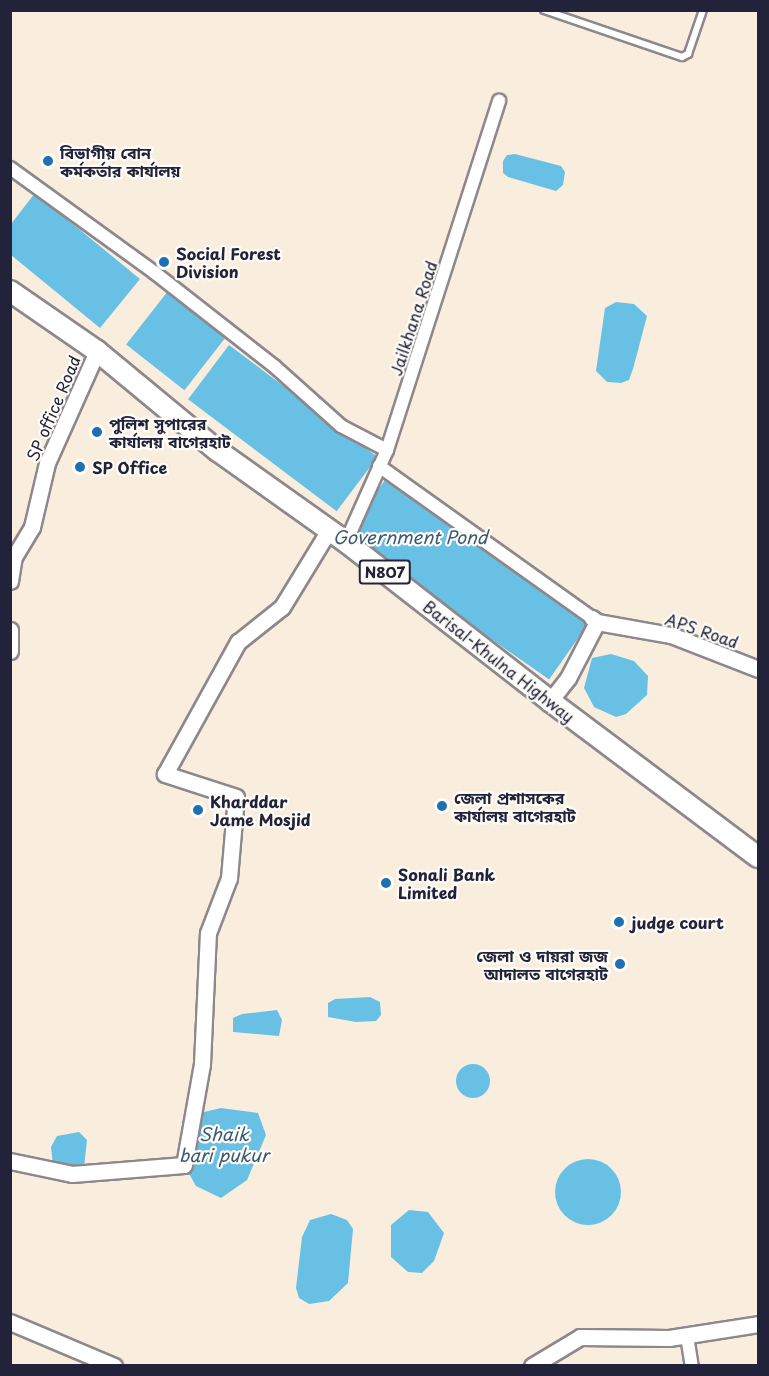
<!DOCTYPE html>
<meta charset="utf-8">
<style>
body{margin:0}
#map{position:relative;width:769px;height:1376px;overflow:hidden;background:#f9eede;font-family:"Playpen Sans","Noto Sans Bengali",sans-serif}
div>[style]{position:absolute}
.water>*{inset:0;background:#68c0e5;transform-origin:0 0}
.round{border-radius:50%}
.roads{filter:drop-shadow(2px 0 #8e888c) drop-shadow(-2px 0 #8e888c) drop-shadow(0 2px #8e888c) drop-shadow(0 -2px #8e888c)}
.service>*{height:6px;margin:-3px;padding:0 3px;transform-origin:3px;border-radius:3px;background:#fff}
.minor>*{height:12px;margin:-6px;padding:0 6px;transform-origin:6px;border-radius:6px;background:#fff}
.tertiary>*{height:15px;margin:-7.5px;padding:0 7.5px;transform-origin:7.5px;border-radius:7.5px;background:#fff}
.trunk>*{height:20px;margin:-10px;padding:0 10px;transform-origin:10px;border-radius:10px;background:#fff}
.dots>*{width:16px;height:16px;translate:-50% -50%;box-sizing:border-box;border:3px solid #fdfcf7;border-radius:50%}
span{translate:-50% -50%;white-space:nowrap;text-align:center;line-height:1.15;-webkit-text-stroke:4.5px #fdfcf7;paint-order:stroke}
.shield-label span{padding:2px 4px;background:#fdfcf7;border:2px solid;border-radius:4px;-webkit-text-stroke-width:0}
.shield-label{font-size:15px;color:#22223b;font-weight:700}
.poi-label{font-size:16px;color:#22223b;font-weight:700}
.left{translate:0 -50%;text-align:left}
.right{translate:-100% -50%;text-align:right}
.street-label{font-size:16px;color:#22223b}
.water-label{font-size:18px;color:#3a5976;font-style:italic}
.frame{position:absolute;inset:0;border:12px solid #22223b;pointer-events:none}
</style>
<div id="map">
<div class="water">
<i style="clip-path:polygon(515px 154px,561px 166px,565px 172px,563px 185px,556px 191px,508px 177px,503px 173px,503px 161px,507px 155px)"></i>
<i style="clip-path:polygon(35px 193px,140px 279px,100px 328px,11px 255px,11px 224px)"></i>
<i style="left:168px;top:291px;width:74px;height:68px;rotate:38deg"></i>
<i style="clip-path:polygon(616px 302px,634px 304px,647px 316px,633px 369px,629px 380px,621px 383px,607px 382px,596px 371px,605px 308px)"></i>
<i style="left:229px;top:345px;width:186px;height:68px;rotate:37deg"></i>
<i style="left:387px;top:477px;width:249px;height:73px;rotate:35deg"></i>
<i style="clip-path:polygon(611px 654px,634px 661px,648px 676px,647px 695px,626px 714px,616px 717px,594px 707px,584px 688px,592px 658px)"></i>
<i style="clip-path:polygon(370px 997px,380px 1002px,381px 1015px,376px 1021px,356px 1022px,328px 1017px,328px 1003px,335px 999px)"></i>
<i style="clip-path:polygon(277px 1010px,282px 1020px,279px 1036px,233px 1032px,233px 1018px,242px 1014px)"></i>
<i class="round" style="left:456px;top:1064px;width:34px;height:34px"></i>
<i style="clip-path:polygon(221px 1108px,258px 1113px,266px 1135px,247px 1180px,221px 1198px,196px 1186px,184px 1165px,193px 1129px,204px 1112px)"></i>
<i style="clip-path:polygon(79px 1132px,87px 1140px,84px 1168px,53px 1165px,51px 1147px,57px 1136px)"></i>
<i class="round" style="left:555px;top:1159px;width:66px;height:66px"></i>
<i style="clip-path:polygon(409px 1210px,428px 1212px,444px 1233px,434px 1261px,422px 1273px,408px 1272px,391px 1257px,391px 1225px)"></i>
<i style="clip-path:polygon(331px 1214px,347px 1220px,353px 1229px,348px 1283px,329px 1301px,309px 1304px,299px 1298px,296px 1288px,302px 1237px,310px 1220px)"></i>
</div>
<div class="roads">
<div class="service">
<i style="left:544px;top:10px;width:146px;rotate:18.8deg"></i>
<i style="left:682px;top:57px;width:7px;rotate:-27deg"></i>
<i style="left:688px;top:54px;width:46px;rotate:-71.2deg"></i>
</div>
<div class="minor">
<i style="left:10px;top:168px;width:179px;rotate:35.9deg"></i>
<i style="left:155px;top:273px;width:151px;rotate:38deg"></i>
<i style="left:274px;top:366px;width:90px;rotate:41.8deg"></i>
<i style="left:341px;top:426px;width:52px;rotate:27.6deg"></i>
<i style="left:379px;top:466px;width:262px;rotate:35.5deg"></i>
<i style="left:346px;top:542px;width:101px;rotate:-66deg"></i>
<i style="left:387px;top:450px;width:367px;rotate:-72.2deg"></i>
<i style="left:687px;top:1336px;width:30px;rotate:81deg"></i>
</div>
<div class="tertiary">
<i style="left:10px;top:581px;width:24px;rotate:-81deg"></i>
<i style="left:14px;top:557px;width:35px;rotate:-59deg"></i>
<i style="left:32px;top:527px;width:66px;rotate:-76.8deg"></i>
<i style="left:47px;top:463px;width:123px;rotate:-65.9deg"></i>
<i style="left:592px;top:618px;width:6px;rotate:39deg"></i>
<i style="left:597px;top:622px;width:75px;rotate:10deg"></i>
<i style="left:671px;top:635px;width:93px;rotate:21.3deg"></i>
<i style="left:10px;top:630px;width:21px;rotate:90deg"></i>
<i style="left:550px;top:701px;width:29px;rotate:-52deg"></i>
<i style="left:568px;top:678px;width:63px;rotate:-62.6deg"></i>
<i style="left:10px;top:1161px;width:63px;rotate:11.8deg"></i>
<i style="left:72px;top:1174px;width:112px;rotate:-4.6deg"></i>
<i style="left:184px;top:1165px;width:103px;rotate:-79.9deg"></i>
<i style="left:202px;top:1064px;width:131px;rotate:-87.4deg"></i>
<i style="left:208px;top:933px;width:59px;rotate:-69.1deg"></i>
<i style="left:229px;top:878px;width:81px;rotate:-85.1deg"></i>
<i style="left:236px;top:797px;width:75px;rotate:-162.1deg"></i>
<i style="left:165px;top:774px;width:151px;rotate:-61.1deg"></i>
<i style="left:238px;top:642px;width:56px;rotate:-38.5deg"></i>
<i style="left:282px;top:607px;width:90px;rotate:-58.6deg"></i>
<i style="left:10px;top:1322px;width:113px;rotate:22.9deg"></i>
<i style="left:532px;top:1366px;width:56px;rotate:-31.1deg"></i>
<i style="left:580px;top:1337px;width:89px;rotate:0.6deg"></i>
<i style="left:669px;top:1338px;width:90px;rotate:-8.9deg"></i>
</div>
<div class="trunk">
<i style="left:10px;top:291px;width:106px;rotate:34.6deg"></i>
<i style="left:97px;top:351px;width:157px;rotate:39.6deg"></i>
<i style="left:218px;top:451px;width:157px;rotate:35.4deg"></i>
<i style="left:346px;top:542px;width:259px;rotate:37.9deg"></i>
<i style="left:550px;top:701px;width:260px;rotate:36.9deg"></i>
</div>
</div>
<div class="dots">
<i style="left:48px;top:161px;background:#1f6fb2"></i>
<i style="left:164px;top:262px;background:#1f6fb2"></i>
<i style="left:97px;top:432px;background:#1f6fb2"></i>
<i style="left:80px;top:467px;background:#1f6fb2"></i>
<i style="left:442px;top:806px;background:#1f6fb2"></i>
<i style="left:198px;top:810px;background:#1f6fb2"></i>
<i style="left:386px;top:883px;background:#1f6fb2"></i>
<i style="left:619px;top:922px;background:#1f6fb2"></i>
<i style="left:620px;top:964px;background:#1f6fb2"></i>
</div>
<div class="shield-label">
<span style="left:385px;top:572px">N807</span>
</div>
<div class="poi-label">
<span class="left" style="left:60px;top:161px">বিভাগীয় বোন<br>কর্মকর্তার কার্যালয়</span>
<span class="left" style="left:176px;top:262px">Social Forest<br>Division</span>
<span class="left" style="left:109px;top:432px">পুলিশ সুপারের<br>কার্যালয় বাগেরহাট</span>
<span class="left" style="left:92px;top:467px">SP Office</span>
<span class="left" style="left:454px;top:806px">জেলা প্রশাসকের<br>কার্যালয় বাগেরহাট</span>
<span class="left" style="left:210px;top:810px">Kharddar<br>Jame Mosjid</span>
<span class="left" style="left:398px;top:883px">Sonali Bank<br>Limited</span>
<span class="left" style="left:631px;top:922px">judge court</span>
<span class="right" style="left:608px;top:964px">জেলা ও দায়রা জজ<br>আদালত বাগেরহাট</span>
</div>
<div class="street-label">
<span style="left:413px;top:318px;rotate:-72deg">Jailkhana Road</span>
<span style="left:53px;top:408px;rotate:-67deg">SP office Road</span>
<span style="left:702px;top:630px;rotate:19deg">APS Road</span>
<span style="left:499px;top:661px;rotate:38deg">Barisal-Khulna Highway</span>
</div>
<div class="water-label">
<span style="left:410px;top:537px">Government Pond</span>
<span style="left:224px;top:1145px">Shaik<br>bari pukur</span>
</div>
<div class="frame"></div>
</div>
